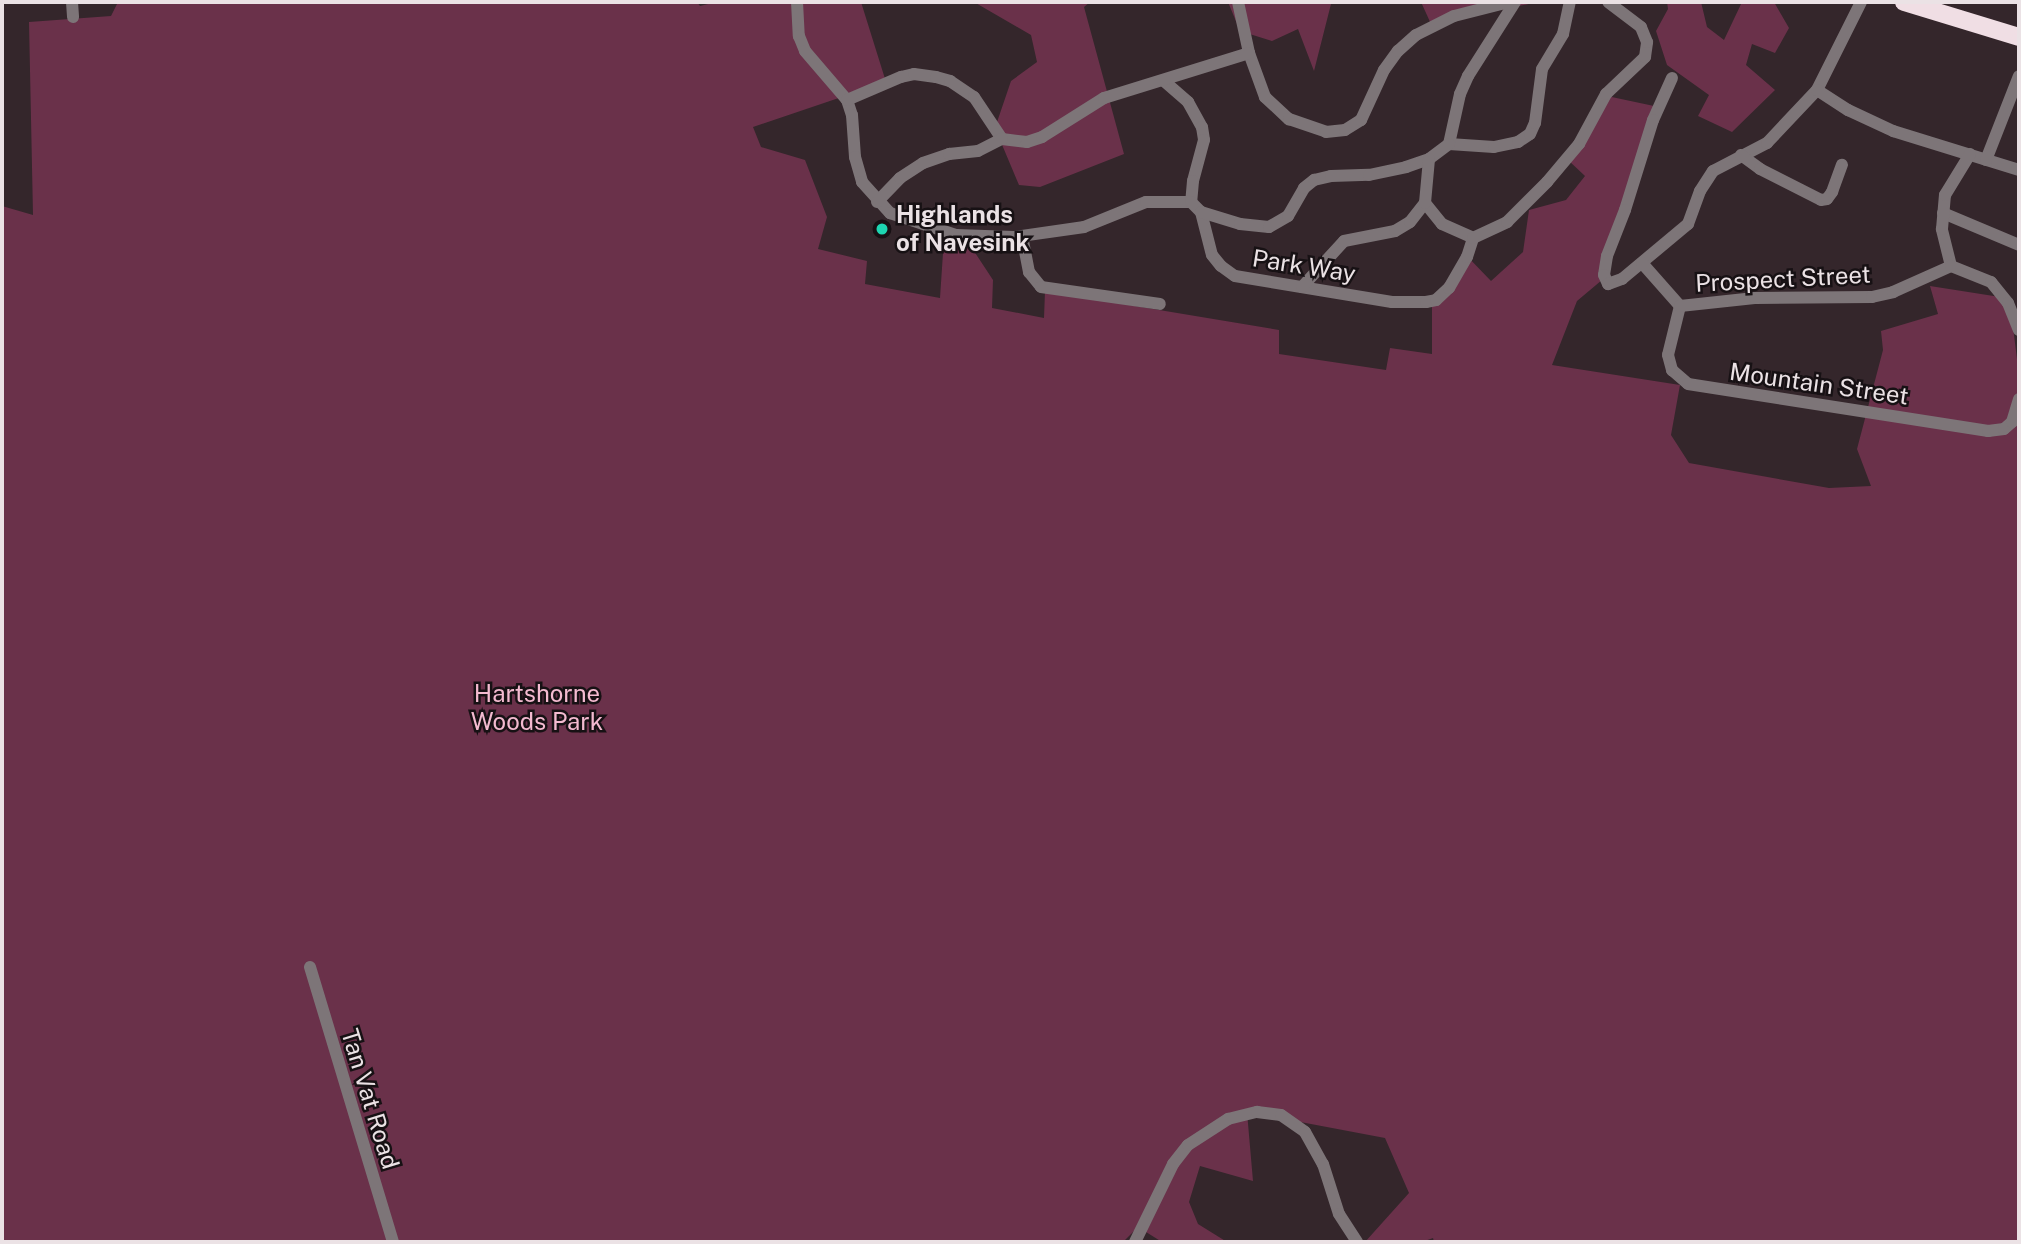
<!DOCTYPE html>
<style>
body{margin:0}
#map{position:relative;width:2021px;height:1244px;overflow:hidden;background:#34262b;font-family:"Public Sans",sans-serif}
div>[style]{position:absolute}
.green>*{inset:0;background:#6a314a}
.minor>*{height:12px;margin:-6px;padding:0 6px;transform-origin:6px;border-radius:6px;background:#7d7578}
.highway>*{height:18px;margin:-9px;padding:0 9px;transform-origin:9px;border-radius:9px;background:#f0dee4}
.dots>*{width:19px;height:19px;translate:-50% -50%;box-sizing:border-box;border:4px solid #171114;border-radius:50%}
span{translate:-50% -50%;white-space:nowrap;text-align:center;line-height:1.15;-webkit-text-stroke:5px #171114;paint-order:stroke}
.poi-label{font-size:24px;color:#ebe2e5;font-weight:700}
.left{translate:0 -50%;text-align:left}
.street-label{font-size:24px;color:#ebe2e5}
.park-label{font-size:24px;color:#f4bad0}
.frame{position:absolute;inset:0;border:4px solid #ebe2e5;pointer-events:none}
</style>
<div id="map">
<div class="green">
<i style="clip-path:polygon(118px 2px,697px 2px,700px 6px,716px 2px,861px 2px,886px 82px,753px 127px,761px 147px,805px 160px,827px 217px,818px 249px,867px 261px,865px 284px,940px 298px,944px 238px,966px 239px,993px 280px,992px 308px,1044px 318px,1045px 291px,1279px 330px,1279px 354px,1386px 370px,1390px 348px,1432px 354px,1432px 302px,1465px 254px,1491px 281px,1523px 252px,1529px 210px,1566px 200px,1585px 176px,1568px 160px,1607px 96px,1654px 106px,1602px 280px,1577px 301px,1552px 365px,1680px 385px,1671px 435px,1689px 463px,1829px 488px,1871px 486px,1857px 449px,1883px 350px,1881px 331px,1938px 314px,1930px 286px,2000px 297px,2012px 319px,2019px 375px,2019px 1242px,1434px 1242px,1433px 1238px,1422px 1242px,1365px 1242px,1409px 1193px,1385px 1138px,1247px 1112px,1253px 1181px,1200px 1166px,1189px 1202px,1198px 1224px,1227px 1242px,1162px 1242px,1138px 1227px,1123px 1242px,2px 1242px,2px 206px,33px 215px,29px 22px,111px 16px)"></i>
<i style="clip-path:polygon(974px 2px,1090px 2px,1084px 7px,1124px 154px,1040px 187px,1019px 185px,995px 128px,1011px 81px,1037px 62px,1031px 35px)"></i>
<i style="clip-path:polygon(1228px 2px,1374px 2px,1373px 4px,1331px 4px,1314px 71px,1298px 29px,1272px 41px,1240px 31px)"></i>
<i style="clip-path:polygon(1421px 2px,1538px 2px,1431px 24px)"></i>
<i style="clip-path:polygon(1667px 2px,1701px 2px,1707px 27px,1724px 40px,1742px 2px,1774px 2px,1789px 28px,1775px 53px,1752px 44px,1746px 65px,1775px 90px,1732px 132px,1698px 116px,1709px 95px,1667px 65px,1656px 31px,1668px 9px)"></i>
</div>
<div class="minor">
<i style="left:72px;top:2px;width:15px;rotate:86deg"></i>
<i style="left:797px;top:2px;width:34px;rotate:87deg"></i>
<i style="left:799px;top:36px;width:16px;rotate:68deg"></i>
<i style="left:805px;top:51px;width:65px;rotate:49.4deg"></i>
<i style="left:847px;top:100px;width:16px;rotate:72deg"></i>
<i style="left:852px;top:115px;width:42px;rotate:85.9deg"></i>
<i style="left:855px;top:157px;width:26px;rotate:74deg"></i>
<i style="left:862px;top:182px;width:42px;rotate:47.9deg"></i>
<i style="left:890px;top:213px;width:70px;rotate:18.4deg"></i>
<i style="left:956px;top:235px;width:58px;rotate:2deg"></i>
<i style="left:1014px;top:237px;width:71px;rotate:-8.1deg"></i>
<i style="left:1084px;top:227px;width:67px;rotate:-22deg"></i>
<i style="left:1146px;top:202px;width:45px"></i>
<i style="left:1238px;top:2px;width:52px;rotate:77.8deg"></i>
<i style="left:1249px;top:53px;width:47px;rotate:70deg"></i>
<i style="left:1265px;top:97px;width:33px;rotate:43deg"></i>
<i style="left:1289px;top:119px;width:39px;rotate:19deg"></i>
<i style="left:1326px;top:132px;width:19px;rotate:-6deg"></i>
<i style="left:1345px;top:130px;width:19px;rotate:-32deg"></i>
<i style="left:1361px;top:120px;width:55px;rotate:-65.3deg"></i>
<i style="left:1384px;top:70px;width:24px;rotate:-54deg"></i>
<i style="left:1398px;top:51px;width:24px;rotate:-42deg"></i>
<i style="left:1416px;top:35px;width:42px;rotate:-26.6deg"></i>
<i style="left:1454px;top:16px;width:57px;rotate:-14.3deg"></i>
<i style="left:1672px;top:78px;width:46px;rotate:114.3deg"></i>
<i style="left:1653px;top:120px;width:94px;rotate:107.3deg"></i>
<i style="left:1625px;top:210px;width:49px;rotate:111.4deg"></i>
<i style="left:1607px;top:256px;width:19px;rotate:99deg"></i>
<i style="left:1604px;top:275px;width:10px;rotate:66deg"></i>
<i style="left:1608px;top:284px;width:15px;rotate:-20deg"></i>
<i style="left:1622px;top:279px;width:86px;rotate:-39.8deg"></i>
<i style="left:1688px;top:224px;width:35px;rotate:-70deg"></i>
<i style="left:1700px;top:191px;width:24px;rotate:-57deg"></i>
<i style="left:1713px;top:171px;width:61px;rotate:-27.4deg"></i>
<i style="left:1767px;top:143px;width:73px;rotate:-46.7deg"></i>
<i style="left:1817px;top:90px;width:98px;rotate:-63.4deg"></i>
<i style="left:1164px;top:81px;width:32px;rotate:41deg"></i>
<i style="left:1188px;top:102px;width:29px;rotate:61deg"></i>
<i style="left:1202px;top:127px;width:13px;rotate:81deg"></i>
<i style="left:1204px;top:140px;width:42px;rotate:105deg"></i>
<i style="left:1193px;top:181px;width:21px;rotate:95deg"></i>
<i style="left:1191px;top:202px;width:14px;rotate:45deg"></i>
<i style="left:1201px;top:212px;width:44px;rotate:75.7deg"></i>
<i style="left:1212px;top:255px;width:14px;rotate:51deg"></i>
<i style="left:1221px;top:266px;width:17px;rotate:36deg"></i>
<i style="left:1235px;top:276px;width:159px;rotate:9.4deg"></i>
<i style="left:1392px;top:302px;width:34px"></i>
<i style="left:1426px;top:302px;width:10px;rotate:-11deg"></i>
<i style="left:1436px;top:300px;width:18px;rotate:-43deg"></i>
<i style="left:1449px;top:288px;width:36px;rotate:-60deg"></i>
<i style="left:1467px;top:257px;width:20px;rotate:-72deg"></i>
<i style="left:1817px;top:90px;width:37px;rotate:33deg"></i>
<i style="left:1848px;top:110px;width:50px;rotate:25deg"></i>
<i style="left:1893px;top:131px;width:132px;rotate:17.2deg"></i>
<i style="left:847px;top:100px;width:59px;rotate:-23.1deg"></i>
<i style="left:901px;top:77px;width:13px;rotate:-13deg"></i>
<i style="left:914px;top:74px;width:22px;rotate:8deg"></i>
<i style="left:936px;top:77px;width:15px;rotate:16deg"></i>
<i style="left:950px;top:81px;width:29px;rotate:34deg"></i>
<i style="left:974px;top:97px;width:50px;rotate:56.3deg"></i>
<i style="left:1002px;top:139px;width:25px;rotate:7deg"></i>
<i style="left:1027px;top:142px;width:16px;rotate:-18deg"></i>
<i style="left:1042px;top:137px;width:73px;rotate:-32.2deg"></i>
<i style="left:1104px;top:98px;width:152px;rotate:-17.2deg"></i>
<i style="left:1449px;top:144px;width:45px;rotate:3.8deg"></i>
<i style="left:1494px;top:147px;width:25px;rotate:-12deg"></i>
<i style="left:1518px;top:142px;width:14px;rotate:-34deg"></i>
<i style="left:1530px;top:134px;width:12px;rotate:-66deg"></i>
<i style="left:1535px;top:123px;width:54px;rotate:-82.6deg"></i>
<i style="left:1542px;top:69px;width:41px;rotate:-59deg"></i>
<i style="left:1563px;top:34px;width:33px;rotate:-78deg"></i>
<i style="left:1449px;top:144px;width:51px;rotate:-77.6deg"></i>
<i style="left:1460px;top:94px;width:20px;rotate:-66deg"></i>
<i style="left:1468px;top:76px;width:88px;rotate:-57.6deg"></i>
<i style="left:1741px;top:155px;width:24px;rotate:36deg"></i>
<i style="left:1760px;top:169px;width:68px;rotate:26.9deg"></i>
<i style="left:1821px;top:200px;width:6px;rotate:-9deg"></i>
<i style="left:1827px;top:199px;width:9px;rotate:-54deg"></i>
<i style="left:1832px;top:192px;width:29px;rotate:-70deg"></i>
<i style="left:1986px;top:160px;width:90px;rotate:-68.6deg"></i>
<i style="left:877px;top:202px;width:33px;rotate:-46deg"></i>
<i style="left:900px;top:178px;width:27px;rotate:-33deg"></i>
<i style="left:923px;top:163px;width:28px;rotate:-19deg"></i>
<i style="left:949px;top:154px;width:29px;rotate:-6deg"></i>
<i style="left:978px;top:151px;width:27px;rotate:-27deg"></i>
<i style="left:1425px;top:203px;width:27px;rotate:51deg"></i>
<i style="left:1442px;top:224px;width:34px;rotate:24deg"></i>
<i style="left:1473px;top:238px;width:38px;rotate:-25deg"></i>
<i style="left:1507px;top:222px;width:57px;rotate:-45deg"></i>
<i style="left:1547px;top:182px;width:50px;rotate:-49.9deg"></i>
<i style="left:1579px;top:144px;width:57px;rotate:-61.6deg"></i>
<i style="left:1606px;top:94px;width:54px;rotate:-43.5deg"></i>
<i style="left:1645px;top:57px;width:15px;rotate:-82deg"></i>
<i style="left:1647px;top:42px;width:16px;rotate:-112deg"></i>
<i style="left:1641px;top:27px;width:41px;rotate:-142.9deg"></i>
<i style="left:1201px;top:212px;width:41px;rotate:17.1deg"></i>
<i style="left:1240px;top:224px;width:29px;rotate:6deg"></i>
<i style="left:1269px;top:227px;width:22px;rotate:-30deg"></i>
<i style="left:1288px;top:216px;width:32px;rotate:-60deg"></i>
<i style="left:1304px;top:188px;width:13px;rotate:-39deg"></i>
<i style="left:1314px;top:180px;width:17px;rotate:-13deg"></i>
<i style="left:1331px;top:176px;width:38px;rotate:-2deg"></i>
<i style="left:1369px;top:175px;width:38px;rotate:-12deg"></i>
<i style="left:1406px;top:167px;width:24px;rotate:-19deg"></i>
<i style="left:1429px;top:159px;width:25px;rotate:-37deg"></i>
<i style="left:1943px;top:213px;width:82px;rotate:22.8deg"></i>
<i style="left:1022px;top:236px;width:37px;rotate:79deg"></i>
<i style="left:1029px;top:272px;width:19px;rotate:51deg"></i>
<i style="left:1041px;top:287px;width:120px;rotate:8.1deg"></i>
<i style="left:1642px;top:263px;width:57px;rotate:48.5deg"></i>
<i style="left:1680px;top:306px;width:50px;rotate:103.8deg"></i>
<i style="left:1668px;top:355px;width:16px;rotate:75deg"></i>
<i style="left:1672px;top:370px;width:21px;rotate:41deg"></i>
<i style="left:1688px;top:384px;width:304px;rotate:8.9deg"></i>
<i style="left:1988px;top:431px;width:16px;rotate:-7deg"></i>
<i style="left:2004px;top:429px;width:11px;rotate:-41deg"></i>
<i style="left:2012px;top:422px;width:24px;rotate:-73deg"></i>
<i style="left:1951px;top:266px;width:38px;rotate:-104deg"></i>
<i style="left:1942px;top:229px;width:34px;rotate:-85deg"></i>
<i style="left:1945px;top:195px;width:48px;rotate:-58.6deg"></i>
<i style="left:1302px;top:287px;width:62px;rotate:-47.6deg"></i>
<i style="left:1344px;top:241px;width:52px;rotate:-11.1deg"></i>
<i style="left:1395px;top:231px;width:17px;rotate:-31deg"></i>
<i style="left:1410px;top:222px;width:24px;rotate:-52deg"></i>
<i style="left:1425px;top:203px;width:44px;rotate:-84.8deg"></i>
<i style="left:1680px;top:306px;width:75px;rotate:-6.1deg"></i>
<i style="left:1755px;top:298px;width:117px;rotate:-0.5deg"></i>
<i style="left:1872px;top:297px;width:22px;rotate:-13deg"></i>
<i style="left:1893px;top:292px;width:64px;rotate:-24.1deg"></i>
<i style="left:1951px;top:266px;width:43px;rotate:21.8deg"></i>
<i style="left:1991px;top:282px;width:27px;rotate:51deg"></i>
<i style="left:2008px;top:303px;width:29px;rotate:68deg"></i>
<i style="left:310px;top:967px;width:287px;rotate:73.2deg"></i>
<i style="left:1135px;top:1242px;width:87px;rotate:-64deg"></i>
<i style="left:1173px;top:1164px;width:24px;rotate:-52deg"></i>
<i style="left:1188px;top:1145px;width:48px;rotate:-33deg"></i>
<i style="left:1228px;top:1119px;width:30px;rotate:-14deg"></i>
<i style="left:1257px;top:1112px;width:24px;rotate:7deg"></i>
<i style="left:1281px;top:1115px;width:29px;rotate:35deg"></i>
<i style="left:1305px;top:1132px;width:37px;rotate:61deg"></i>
<i style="left:1323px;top:1164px;width:52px;rotate:72.3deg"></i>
<i style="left:1339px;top:1214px;width:33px;rotate:57deg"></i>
</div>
<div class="highway">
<i style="left:1904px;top:2px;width:120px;rotate:16.9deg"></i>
</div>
<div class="dots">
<i style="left:882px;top:229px;background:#1dd5b1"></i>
</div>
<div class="poi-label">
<span class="left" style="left:896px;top:229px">Highlands<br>of Navesink</span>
</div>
<div class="street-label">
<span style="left:1304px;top:266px;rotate:9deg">Park Way</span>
<span style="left:1783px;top:279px;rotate:-3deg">Prospect Street</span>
<span style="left:1819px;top:384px;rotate:8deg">Mountain Street</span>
<span style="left:370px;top:1099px;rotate:73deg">Tan Vat Road</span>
</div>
<div class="park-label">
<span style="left:537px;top:708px">Hartshorne<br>Woods Park</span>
</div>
<div class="frame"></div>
</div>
